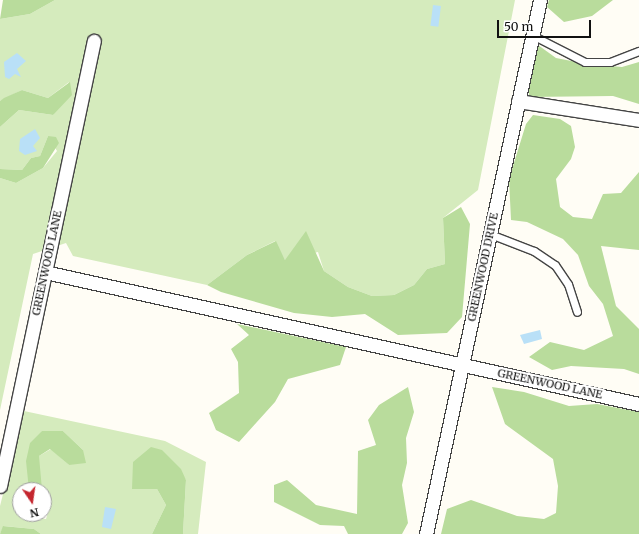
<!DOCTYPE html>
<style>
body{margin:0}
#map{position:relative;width:639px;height:534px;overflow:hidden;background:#fffdf5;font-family:Merriweather,serif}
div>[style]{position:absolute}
.green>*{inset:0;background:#d5ebbd}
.forest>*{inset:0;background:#b9dc9c}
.water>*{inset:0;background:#b9e0f7;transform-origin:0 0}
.roads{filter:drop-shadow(1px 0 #444) drop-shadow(-1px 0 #444) drop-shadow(0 1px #444) drop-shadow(0 -1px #444)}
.service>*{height:7px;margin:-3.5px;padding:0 3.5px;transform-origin:3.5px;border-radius:3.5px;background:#fff}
.minor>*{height:13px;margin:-6.5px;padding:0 6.5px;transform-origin:6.5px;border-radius:6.5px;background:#fff}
span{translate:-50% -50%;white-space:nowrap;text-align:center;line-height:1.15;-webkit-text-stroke:4px #fff;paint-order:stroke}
.street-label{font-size:11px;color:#111}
.north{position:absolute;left:12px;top:482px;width:40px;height:40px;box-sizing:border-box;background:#fff;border:1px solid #a0a0a0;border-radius:50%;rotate:167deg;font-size:11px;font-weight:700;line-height:16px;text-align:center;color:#111}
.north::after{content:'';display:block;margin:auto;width:14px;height:18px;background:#c4262e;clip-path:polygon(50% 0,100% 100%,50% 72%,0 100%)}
.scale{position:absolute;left:497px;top:20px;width:94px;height:18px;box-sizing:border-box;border:2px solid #111;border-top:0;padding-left:5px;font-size:12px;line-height:14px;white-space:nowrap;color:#111;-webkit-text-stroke:3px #fff;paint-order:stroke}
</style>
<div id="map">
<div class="green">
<i style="clip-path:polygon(55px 0,515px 0,478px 190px,443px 218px,445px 264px,427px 269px,414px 285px,394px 295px,372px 296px,348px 287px,324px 271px,318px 252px,285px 260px,275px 241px,247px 255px,207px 285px,73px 256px,66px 243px,33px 254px,0 410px,0 178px,16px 183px,43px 168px,57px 151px,48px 136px,40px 156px,31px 158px,22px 170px,0 169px,0 127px,19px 110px,53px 115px,69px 82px,48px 98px,22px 90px,0 101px,0 19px,30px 14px)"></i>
<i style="clip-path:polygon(evenodd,24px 411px,165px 441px,206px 462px,198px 534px,183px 534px,186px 480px,176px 465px,157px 489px,166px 505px,152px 534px,41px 534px,34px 529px,4px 526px,0 534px,0 506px,24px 411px,42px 431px,63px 431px,83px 450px,69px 465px,51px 449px,39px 456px,39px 485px,50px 506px,46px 519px,20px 514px,20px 490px,29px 490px,42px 431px)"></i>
</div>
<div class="forest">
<i style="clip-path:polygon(3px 0,55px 0,30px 14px,0 19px)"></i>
<i style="clip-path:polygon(549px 0,613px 0,592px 16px,564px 22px,547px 7px)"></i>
<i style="clip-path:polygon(538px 45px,556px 58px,587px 64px,622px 67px,639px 62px,639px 104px,613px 96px,529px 97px,529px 64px)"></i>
<i style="clip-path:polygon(70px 82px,72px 95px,53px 115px,19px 110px,0 127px,0 101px,4px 98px,22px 90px,48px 98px)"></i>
<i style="clip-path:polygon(533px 115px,560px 119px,571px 126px,575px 147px,571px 159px,556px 179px,560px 207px,573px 217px,592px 219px,603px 194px,621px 193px,639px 172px,639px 250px,601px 246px,616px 306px,639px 329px,639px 374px,624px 369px,571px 366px,552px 370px,529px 357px,550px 342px,584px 350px,613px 336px,603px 304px,589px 286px,578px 255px,563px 239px,527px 222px,511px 220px,509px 179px,526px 124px)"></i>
<i style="clip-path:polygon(48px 136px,56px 137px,59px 143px,43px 168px,16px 183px,0 178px,0 169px,22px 170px,31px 158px,40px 156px)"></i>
<i style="clip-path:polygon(461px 207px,470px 224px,462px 317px,447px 333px,398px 335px,365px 314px,332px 317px,294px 313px,221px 292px,207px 285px,247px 255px,276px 241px,285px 260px,306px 231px,324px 271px,348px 287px,372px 296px,394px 295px,414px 285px,427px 269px,445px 264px,443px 218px)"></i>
<i style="clip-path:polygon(237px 324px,346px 347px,340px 365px,288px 379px,275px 402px,239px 442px,216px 430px,209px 413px,239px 393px,238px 362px,231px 349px,249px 335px)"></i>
<i style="clip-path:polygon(408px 387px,414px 412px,406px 438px,407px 463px,402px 485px,408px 523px,402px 534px,348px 534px,344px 526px,320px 525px,274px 502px,274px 485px,287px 480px,316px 505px,357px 514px,358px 451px,376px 445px,368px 420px,379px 405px)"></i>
<i style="clip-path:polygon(492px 387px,524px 392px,569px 406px,597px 404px,639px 412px,639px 534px,441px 534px,447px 509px,471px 500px,517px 516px,544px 519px,556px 513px,558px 486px,553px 459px,505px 424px)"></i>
<i style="clip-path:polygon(42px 431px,63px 431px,83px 450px,86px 463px,69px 465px,50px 449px,39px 456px,42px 490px,29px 490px,26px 461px,30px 443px)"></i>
<i style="clip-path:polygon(151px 447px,162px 450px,181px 469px,186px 480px,183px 534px,152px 534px,166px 505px,157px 489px,132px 489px,133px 462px)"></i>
<i style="clip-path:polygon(3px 526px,34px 529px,41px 534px,0 534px)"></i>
</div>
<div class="water">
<i style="left:433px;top:5px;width:8px;height:21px;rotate:7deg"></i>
<i style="clip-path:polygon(17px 53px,26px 61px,17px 69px,21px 77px,15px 74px,9px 79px,5px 77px,4px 62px)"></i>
<i style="clip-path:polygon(35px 129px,40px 138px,33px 146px,37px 151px,25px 155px,19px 151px,20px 139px)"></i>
<i style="clip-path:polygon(540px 330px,542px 339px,524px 344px,520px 335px)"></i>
<i style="clip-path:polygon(105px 507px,116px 509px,111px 529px,102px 527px)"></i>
</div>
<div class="roads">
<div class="service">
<i style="left:532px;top:35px;width:59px;rotate:27deg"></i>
<i style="left:585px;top:62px;width:25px"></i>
<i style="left:610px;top:62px;width:31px;rotate:-21deg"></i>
<i style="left:490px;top:234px;width:47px;rotate:21.1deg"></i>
<i style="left:534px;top:251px;width:25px;rotate:34deg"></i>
<i style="left:555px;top:265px;width:23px;rotate:56deg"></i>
<i style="left:568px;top:284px;width:29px;rotate:72deg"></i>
</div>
<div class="minor">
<i style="left:518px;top:101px;width:122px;rotate:8.9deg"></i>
<i style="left:45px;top:272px;width:608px;rotate:12.53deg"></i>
<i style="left:0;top:486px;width:455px;rotate:-78.1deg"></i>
<i style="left:426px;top:534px;width:546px;rotate:-77.95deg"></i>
</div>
</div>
<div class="street-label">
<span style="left:47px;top:263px;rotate:-78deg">GREENWOOD LANE</span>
<span style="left:483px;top:267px;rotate:-78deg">GREENWOOD DRIVE</span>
<span style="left:550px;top:384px;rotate:12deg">GREENWOOD LANE</span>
</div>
<div class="north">N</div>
<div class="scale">50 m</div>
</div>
